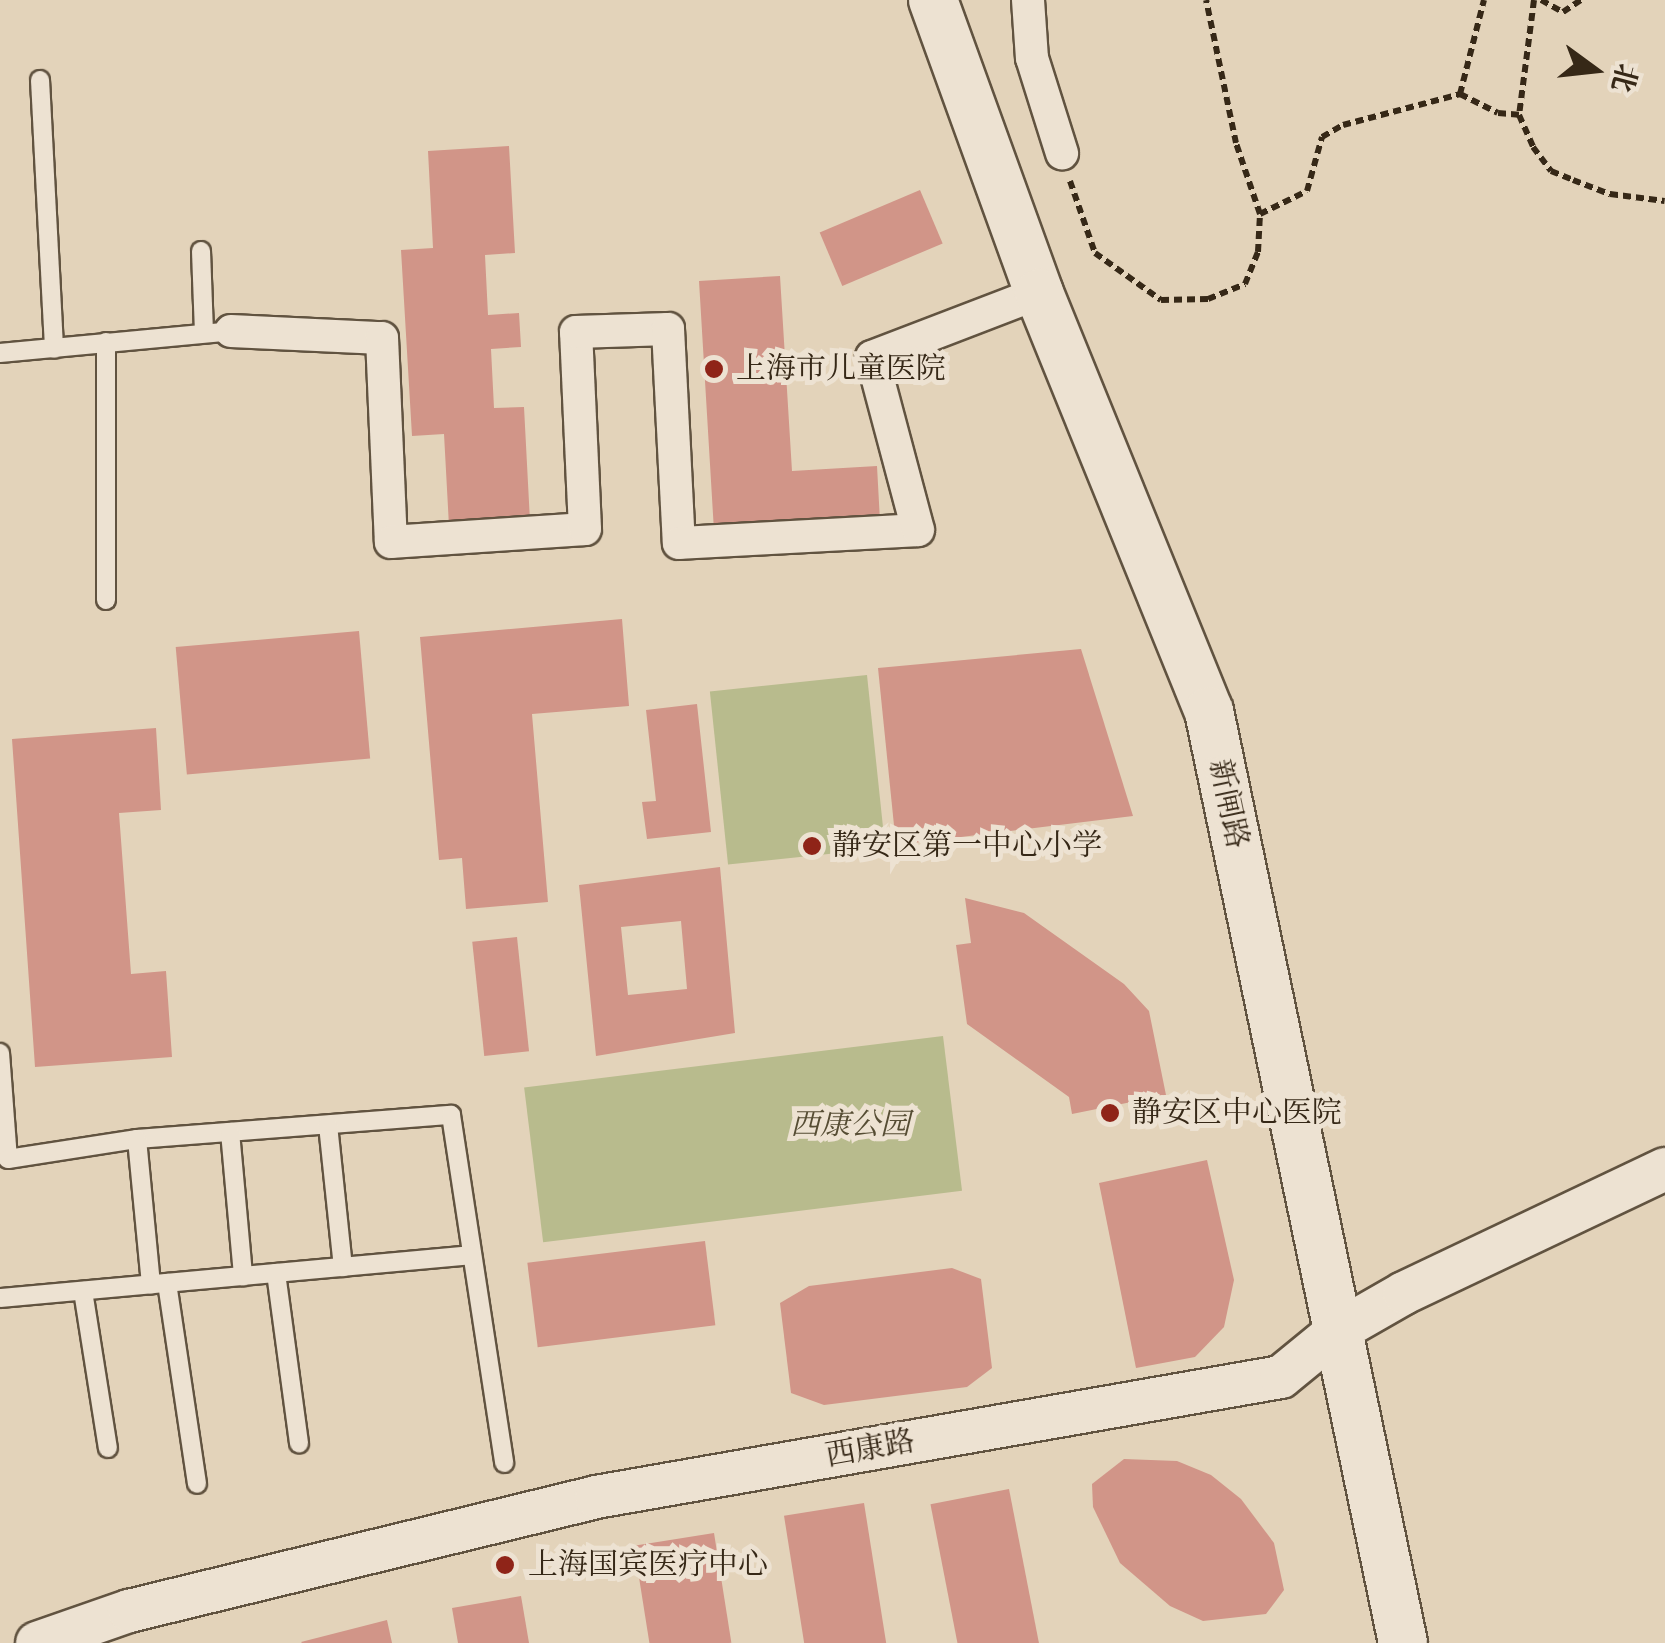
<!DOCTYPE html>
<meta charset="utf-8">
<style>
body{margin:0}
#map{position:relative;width:1665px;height:1643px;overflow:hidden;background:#e3d3ba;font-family:"IM FELL French Canon","Noto Serif SC",serif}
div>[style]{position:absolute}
.green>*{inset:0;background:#b8bb8d;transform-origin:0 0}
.building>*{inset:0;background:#d19588;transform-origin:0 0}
.path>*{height:6px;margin-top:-3px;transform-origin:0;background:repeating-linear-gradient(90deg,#362817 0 8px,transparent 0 13px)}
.roads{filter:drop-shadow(2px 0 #615340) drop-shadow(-2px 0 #615340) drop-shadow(0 2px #615340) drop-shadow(0 -2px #615340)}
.service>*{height:18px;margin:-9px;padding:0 9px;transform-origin:9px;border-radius:9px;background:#ede2d2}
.minor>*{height:32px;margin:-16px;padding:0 16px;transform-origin:16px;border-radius:16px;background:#ede2d2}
.tertiary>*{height:42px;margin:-21px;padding:0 21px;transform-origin:21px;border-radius:21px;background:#ede2d2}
.secondary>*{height:48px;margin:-24px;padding:0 24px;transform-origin:24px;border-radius:24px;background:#ede2d2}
.dots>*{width:28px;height:28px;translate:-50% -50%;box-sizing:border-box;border:5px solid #ede2d2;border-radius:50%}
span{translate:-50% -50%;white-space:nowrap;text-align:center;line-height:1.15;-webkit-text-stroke:10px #ede2d2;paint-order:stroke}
.poi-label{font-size:30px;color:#362817}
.left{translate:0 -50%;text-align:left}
.street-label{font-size:30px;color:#362817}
.park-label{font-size:30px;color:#564d34;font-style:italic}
.north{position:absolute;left:1545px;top:20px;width:100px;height:100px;-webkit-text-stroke:8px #ede2d2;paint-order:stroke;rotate:105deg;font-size:28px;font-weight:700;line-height:40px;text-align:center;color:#362817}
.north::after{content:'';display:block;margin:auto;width:35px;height:45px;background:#362817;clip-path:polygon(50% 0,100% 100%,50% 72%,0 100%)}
</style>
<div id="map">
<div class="green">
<i style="left:867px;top:675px;width:174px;height:158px;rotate:84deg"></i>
<i style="left:943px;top:1036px;width:156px;height:422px;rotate:83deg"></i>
</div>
<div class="building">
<i style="clip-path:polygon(509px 146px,515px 253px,485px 255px,488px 315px,519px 313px,521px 347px,491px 349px,494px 408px,524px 407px,530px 521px,449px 526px,444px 434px,412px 436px,401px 250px,433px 248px,428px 151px)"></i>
<i style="left:920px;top:190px;width:58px;height:109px;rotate:67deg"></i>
<i style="clip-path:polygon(780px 276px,792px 471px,877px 466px,880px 521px,714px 531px,699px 281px)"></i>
<i style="clip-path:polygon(622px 619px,629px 706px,532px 714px,548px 902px,466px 909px,462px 858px,439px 860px,420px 637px)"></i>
<i style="left:359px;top:631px;width:128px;height:184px;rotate:85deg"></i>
<i style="clip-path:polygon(1081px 649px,1133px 816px,896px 845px,878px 668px)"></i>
<i style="clip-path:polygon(697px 704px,711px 832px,647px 839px,642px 802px,656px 801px,646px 710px)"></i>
<i style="clip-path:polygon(156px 728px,161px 810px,119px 813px,131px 974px,166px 971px,172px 1057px,35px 1067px,12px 739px)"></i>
<i style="clip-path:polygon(evenodd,720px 867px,735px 1033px,596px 1056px,579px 885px,720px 867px,681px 921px,687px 989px,628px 995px,621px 927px,681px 921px)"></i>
<i style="clip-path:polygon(965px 898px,1024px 913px,1124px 984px,1149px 1011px,1166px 1095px,1072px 1114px,1069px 1097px,967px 1024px,956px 945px,971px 943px)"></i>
<i style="left:517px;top:937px;width:115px;height:45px;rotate:84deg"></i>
<i style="clip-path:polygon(1207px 1160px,1234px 1280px,1224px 1327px,1195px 1357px,1136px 1368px,1099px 1183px)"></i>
<i style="left:705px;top:1241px;width:85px;height:179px;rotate:83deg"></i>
<i style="clip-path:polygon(952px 1268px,981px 1279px,992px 1368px,967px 1387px,824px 1405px,791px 1393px,780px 1303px,809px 1286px)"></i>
<i style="clip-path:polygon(1124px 1459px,1177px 1461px,1211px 1475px,1241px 1499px,1274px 1543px,1284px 1590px,1266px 1614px,1203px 1621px,1170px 1606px,1120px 1563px,1093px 1507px,1092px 1484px)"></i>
<i style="left:1009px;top:1489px;width:157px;height:80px;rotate:79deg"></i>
<i style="left:864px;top:1503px;width:142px;height:81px;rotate:81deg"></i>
<i style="left:714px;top:1533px;width:111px;height:81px;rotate:81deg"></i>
<i style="clip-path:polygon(521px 1596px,529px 1643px,458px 1643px,452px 1608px)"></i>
<i style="clip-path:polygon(387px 1620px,392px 1643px,302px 1643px,301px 1642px)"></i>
</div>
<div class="path">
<i style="left:1534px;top:0;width:116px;rotate:97.4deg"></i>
<i style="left:1519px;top:115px;width:35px;rotate:66deg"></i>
<i style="left:1533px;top:147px;width:30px;rotate:53deg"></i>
<i style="left:1551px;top:171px;width:24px;rotate:22deg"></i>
<i style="left:1573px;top:180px;width:40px;rotate:21deg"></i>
<i style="left:1610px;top:194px;width:55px;rotate:7.3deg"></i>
<i style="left:1541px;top:0;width:25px;rotate:29deg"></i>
<i style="left:1563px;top:12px;width:22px;rotate:-34deg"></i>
<i style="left:1460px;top:94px;width:97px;rotate:-75.7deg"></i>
<i style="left:1070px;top:181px;width:76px;rotate:70.9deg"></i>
<i style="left:1095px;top:253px;width:81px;rotate:35.5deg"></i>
<i style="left:1161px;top:300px;width:47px;rotate:-1.2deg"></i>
<i style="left:1208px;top:299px;width:40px;rotate:-22deg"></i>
<i style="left:1245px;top:284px;width:35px;rotate:-68deg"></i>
<i style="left:1258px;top:252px;width:38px;rotate:-87deg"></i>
<i style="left:1260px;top:214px;width:75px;rotate:-108.7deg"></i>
<i style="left:1236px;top:143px;width:146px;rotate:-101.8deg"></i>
<i style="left:1260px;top:214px;width:52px;rotate:-26.1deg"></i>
<i style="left:1307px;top:191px;width:56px;rotate:-74.5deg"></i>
<i style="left:1322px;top:137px;width:24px;rotate:-30deg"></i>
<i style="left:1343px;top:125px;width:121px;rotate:-14.8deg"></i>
<i style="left:1460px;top:94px;width:42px;rotate:26.6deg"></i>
<i style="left:1498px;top:113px;width:21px;rotate:5deg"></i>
</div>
<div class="roads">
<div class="service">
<i style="left:40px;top:80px;width:269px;rotate:87deg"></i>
<i style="left:201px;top:251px;width:82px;rotate:87.9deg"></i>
<i style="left:0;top:353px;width:232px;rotate:-5.4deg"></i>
<i style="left:106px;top:600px;width:258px;rotate:-90deg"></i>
<i style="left:0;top:1053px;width:106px;rotate:85.7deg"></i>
<i style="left:8px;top:1159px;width:131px;rotate:-8.8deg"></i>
<i style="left:137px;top:1139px;width:315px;rotate:-4.4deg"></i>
<i style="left:451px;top:1115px;width:352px;rotate:81.3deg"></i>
<i style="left:328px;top:1125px;width:143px;rotate:84deg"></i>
<i style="left:230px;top:1132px;width:145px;rotate:84.8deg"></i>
<i style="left:137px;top:1139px;width:146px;rotate:84.5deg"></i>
<i style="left:276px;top:1273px;width:172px;rotate:82.3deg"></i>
<i style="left:167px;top:1283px;width:203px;rotate:81.5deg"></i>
<i style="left:83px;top:1291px;width:159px;rotate:81deg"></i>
<i style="left:0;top:1298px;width:474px;rotate:-5.2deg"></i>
</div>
<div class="minor">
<i style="left:1028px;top:0;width:58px;rotate:86.1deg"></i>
<i style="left:1032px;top:58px;width:100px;rotate:72.5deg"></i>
<i style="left:231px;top:331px;width:151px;rotate:2.7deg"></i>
<i style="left:382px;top:338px;width:204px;rotate:87.5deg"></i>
<i style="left:391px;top:542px;width:194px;rotate:-3.8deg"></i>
<i style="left:585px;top:529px;width:197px;rotate:-92.6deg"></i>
<i style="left:576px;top:332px;width:92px;rotate:-1.9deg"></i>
<i style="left:668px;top:329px;width:214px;rotate:87.1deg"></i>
<i style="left:679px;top:543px;width:239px;rotate:-3.1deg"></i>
<i style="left:918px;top:530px;width:179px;rotate:-104.9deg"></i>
<i style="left:872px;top:357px;width:179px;rotate:-21deg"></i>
</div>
<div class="tertiary">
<i style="left:37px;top:1643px;width:97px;rotate:-19.2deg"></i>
<i style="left:129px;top:1611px;width:481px;rotate:-13.7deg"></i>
<i style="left:596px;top:1497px;width:695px;rotate:-9.94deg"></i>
<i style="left:1281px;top:1377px;width:71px;rotate:-39.3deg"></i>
<i style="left:1336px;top:1332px;width:78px;rotate:-29.8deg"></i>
<i style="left:1404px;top:1293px;width:289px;rotate:-25.4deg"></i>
</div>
<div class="secondary">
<i style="left:933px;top:0;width:312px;rotate:70.1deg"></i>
<i style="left:1039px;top:293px;width:451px;rotate:67.9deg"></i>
<i style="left:1209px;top:711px;width:952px;rotate:78.24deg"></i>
</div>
</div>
<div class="dots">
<i style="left:714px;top:369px;background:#8f2418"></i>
<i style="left:812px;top:846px;background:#8f2418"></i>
<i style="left:1110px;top:1113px;background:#8f2418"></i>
<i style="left:505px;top:1565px;background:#8f2418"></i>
</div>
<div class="poi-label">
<span class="left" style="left:736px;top:369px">上海市儿童医院</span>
<span class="left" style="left:832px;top:846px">静安区第一中心小学</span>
<span class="left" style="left:1132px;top:1113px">静安区中心医院</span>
<span class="left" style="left:528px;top:1565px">上海国宾医疗中心</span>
</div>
<div class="street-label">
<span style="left:1228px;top:804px;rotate:78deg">新闸路</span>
<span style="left:870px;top:1449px;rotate:-10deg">西康路</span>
</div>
<div class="park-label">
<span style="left:850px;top:1125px">西康公园</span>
</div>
<div class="north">北</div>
</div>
